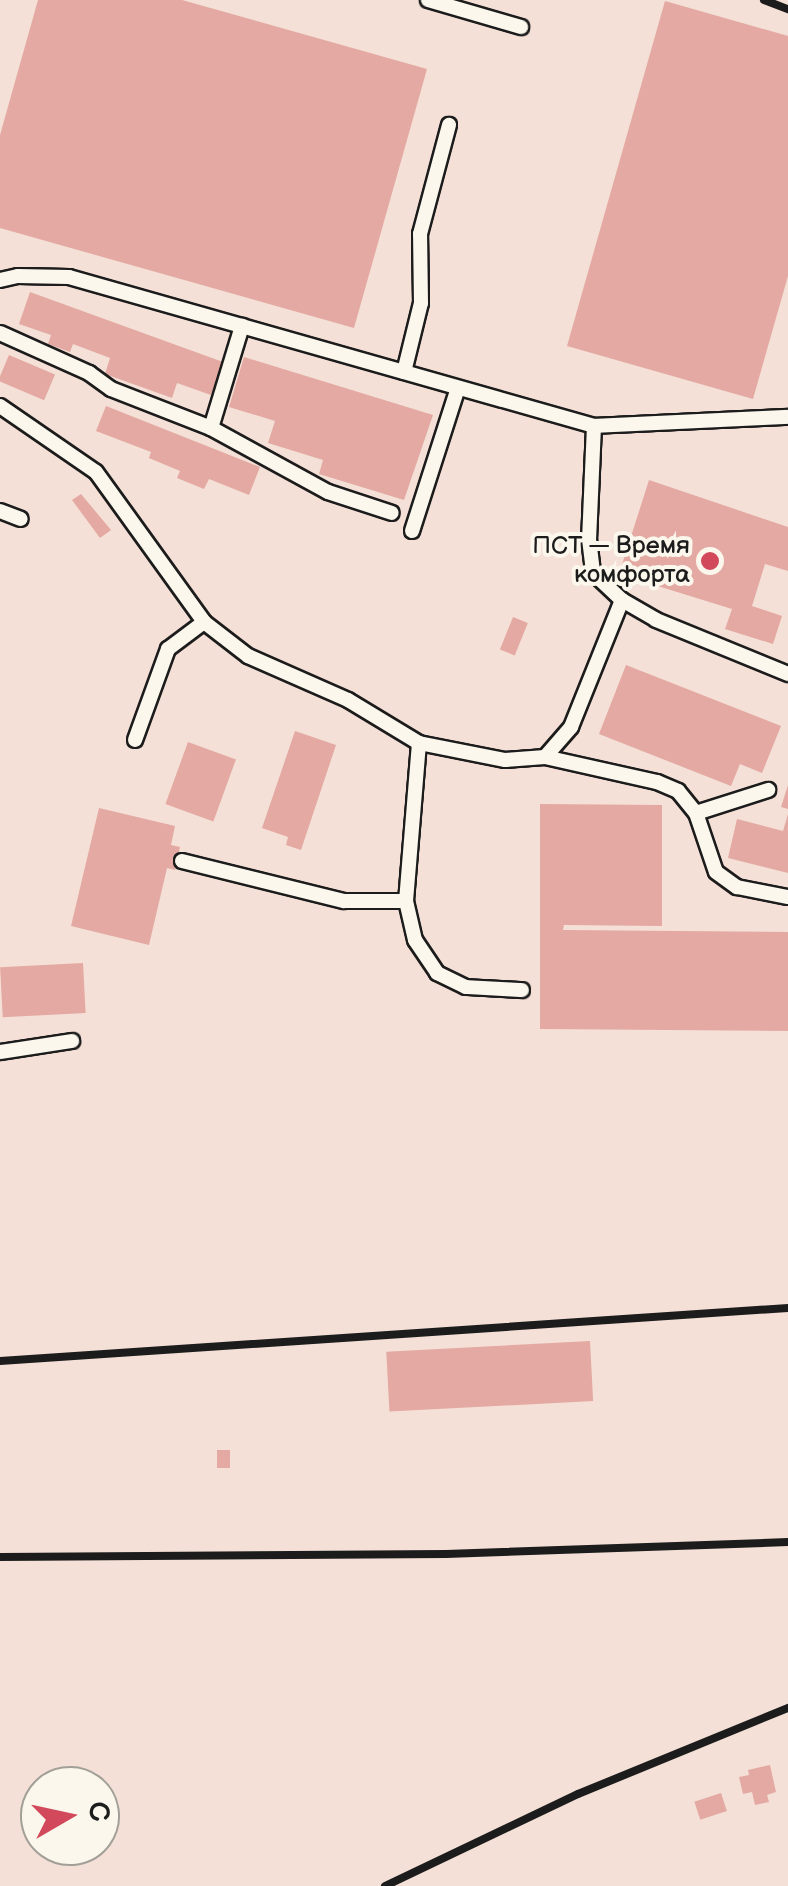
<!DOCTYPE html>
<meta charset="utf-8">
<style>
body{margin:0}
#map{position:relative;width:788px;height:1886px;overflow:hidden;background:#f4e0d6;font-family:"Balsamiq Sans",sans-serif}
div>[style]{position:absolute}
.building>*{inset:0;background:#e3a9a2;transform-origin:0 0}
.roads{filter:drop-shadow(2px 0 #1c1c1c) drop-shadow(-2px 0 #1c1c1c) drop-shadow(0 2px #1c1c1c) drop-shadow(0 -2px #1c1c1c)}
.service>*{height:14px;margin:-7px;padding:0 7px;transform-origin:7px;border-radius:7px;background:#fbf7ec}
.rail>*{height:8px;margin:-4px;padding:0 4px;transform-origin:4px;border-radius:4px;background:#1c1c1c}
.dots>*{width:28px;height:28px;translate:-50% -50%;box-sizing:border-box;border:5px solid #fbf7ec;border-radius:50%}
span{translate:-50% -50%;white-space:nowrap;text-align:center;line-height:1.15;-webkit-text-stroke:8px #fbf7ec;paint-order:stroke}
.poi-label{font-size:25px;color:#1c1c1c}
.right{translate:-100% -50%;text-align:right}
.north{position:absolute;left:20px;top:1766px;width:100px;height:100px;box-sizing:border-box;background:#fbf7ec;border:2px solid #a29f99;border-radius:50%;rotate:81deg;font-size:28px;font-weight:700;line-height:40px;text-align:center;color:#1c1c1c}
.north::after{content:'';display:block;margin:auto;width:35px;height:45px;background:#d1495b;clip-path:polygon(50% 0,100% 100%,50% 72%,0 100%)}
</style>
<div id="map">
<div class="building">
<i style="clip-path:polygon(38px 0,182px 0,427px 69px,354px 328px,0 228px,0 135px)"></i>
<i style="clip-path:polygon(665px 1px,788px 36px,788px 276px,753px 399px,567px 346px)"></i>
<i style="clip-path:polygon(30px 292px,223px 362px,211px 395px,177px 383px,172px 398px,105px 374px,110px 358px,73px 344px,70px 352px,48px 344px,51px 335px,19px 324px)"></i>
<i style="left:9px;top:355px;width:50px;height:28px;rotate:23deg"></i>
<i style="clip-path:polygon(244px 357px,433px 415px,404px 500px,319px 474px,323px 460px,268px 443px,275px 421px,229px 407px)"></i>
<i style="clip-path:polygon(106px 406px,260px 467px,249px 495px,209px 479px,204px 489px,177px 478px,180px 471px,149px 458px,151px 452px,96px 431px)"></i>
<i style="clip-path:polygon(649px 480px,788px 527px,788px 571px,765px 564px,752px 606px,782px 616px,773px 644px,725px 629px,732px 609px,619px 574px)"></i>
<i style="clip-path:polygon(81px 494px,111px 530px,100px 538px,72px 500px)"></i>
<i style="left:513px;top:617px;width:16px;height:35px;rotate:22deg"></i>
<i style="clip-path:polygon(626px 665px,781px 726px,762px 773px,740px 764px,731px 786px,599px 734px)"></i>
<i style="clip-path:polygon(295px 731px,336px 745px,301px 850px,286px 845px,288px 837px,262px 828px)"></i>
<i style="left:188px;top:742px;width:51px;height:66px;rotate:20deg"></i>
<i style="clip-path:polygon(788px 785px,788px 809px,781px 807px)"></i>
<i style="clip-path:polygon(540px 804px,662px 805px,662px 926px,564px 925px,563px 930px,788px 932px,788px 1031px,540px 1029px)"></i>
<i style="clip-path:polygon(99px 808px,175px 826px,171px 845px,180px 847px,175px 870px,167px 868px,149px 945px,71px 926px)"></i>
<i style="clip-path:polygon(788px 814px,788px 873px,728px 858px,737px 819px,783px 831px)"></i>
<i style="left:83px;top:963px;width:50px;height:83px;rotate:87deg"></i>
<i style="left:590px;top:1341px;width:60px;height:204px;rotate:87deg"></i>
<i style="left:217px;top:1450px;width:13px;height:18px"></i>
<i style="clip-path:polygon(770px 1765px,776px 1792px,767px 1795px,769px 1802px,755px 1805px,752px 1792px,743px 1794px,739px 1777px,749px 1775px,748px 1770px)"></i>
<i style="left:721px;top:1793px;width:19px;height:28px;rotate:72deg"></i>
</div>
<div class="roads">
<div class="service">
<i style="left:428px;top:0;width:97px;rotate:16.2deg"></i>
<i style="left:0;top:280px;width:18px;rotate:-13deg"></i>
<i style="left:18px;top:276px;width:51px;rotate:1.1deg"></i>
<i style="left:69px;top:277px;width:546px;rotate:15.84deg"></i>
<i style="left:594px;top:426px;width:194px;rotate:-2.7deg"></i>
<i style="left:0;top:333px;width:98px;rotate:24.2deg"></i>
<i style="left:89px;top:373px;width:27px;rotate:36deg"></i>
<i style="left:111px;top:389px;width:107px;rotate:21.3deg"></i>
<i style="left:211px;top:428px;width:133px;rotate:28.7deg"></i>
<i style="left:328px;top:492px;width:67px;rotate:18.2deg"></i>
<i style="left:404px;top:372px;width:71px;rotate:-76.2deg"></i>
<i style="left:421px;top:303px;width:69px;rotate:-90.8deg"></i>
<i style="left:420px;top:234px;width:113px;rotate:-75.1deg"></i>
<i style="left:0;top:406px;width:116px;rotate:34.5deg"></i>
<i style="left:96px;top:472px;width:185px;rotate:54.2deg"></i>
<i style="left:204px;top:622px;width:56px;rotate:37.7deg"></i>
<i style="left:248px;top:656px;width:109px;rotate:23.7deg"></i>
<i style="left:348px;top:700px;width:83px;rotate:31.2deg"></i>
<i style="left:419px;top:743px;width:88px;rotate:11.2deg"></i>
<i style="left:505px;top:760px;width:40px;rotate:-4.3deg"></i>
<i style="left:545px;top:757px;width:40px;rotate:-49deg"></i>
<i style="left:571px;top:727px;width:137px;rotate:-68.1deg"></i>
<i style="left:594px;top:426px;width:113px;rotate:92.5deg"></i>
<i style="left:589px;top:539px;width:34px;rotate:83deg"></i>
<i style="left:593px;top:573px;width:40px;rotate:43deg"></i>
<i style="left:622px;top:600px;width:39px;rotate:30deg"></i>
<i style="left:656px;top:620px;width:143px;rotate:22.2deg"></i>
<i style="left:211px;top:428px;width:107px;rotate:-73.1deg"></i>
<i style="left:0;top:511px;width:22px;rotate:21deg"></i>
<i style="left:412px;top:531px;width:150px;rotate:-72.2deg"></i>
<i style="left:135px;top:740px;width:97px;rotate:-70.1deg"></i>
<i style="left:168px;top:649px;width:45px;rotate:-36.9deg"></i>
<i style="left:419px;top:743px;width:159px;rotate:94.7deg"></i>
<i style="left:406px;top:901px;width:40px;rotate:77deg"></i>
<i style="left:415px;top:940px;width:40px;rotate:56deg"></i>
<i style="left:437px;top:973px;width:32px;rotate:26deg"></i>
<i style="left:466px;top:987px;width:56px;rotate:3.1deg"></i>
<i style="left:545px;top:757px;width:115px;rotate:12.6deg"></i>
<i style="left:657px;top:782px;width:23px;rotate:23deg"></i>
<i style="left:678px;top:791px;width:28px;rotate:51deg"></i>
<i style="left:696px;top:813px;width:62px;rotate:71.3deg"></i>
<i style="left:716px;top:872px;width:26px;rotate:36deg"></i>
<i style="left:737px;top:887px;width:52px;rotate:11.1deg"></i>
<i style="left:696px;top:813px;width:76px;rotate:-17.7deg"></i>
<i style="left:182px;top:861px;width:167px;rotate:13.9deg"></i>
<i style="left:344px;top:901px;width:62px"></i>
<i style="left:0;top:1052px;width:73px;rotate:-8.7deg"></i>
</div>
</div>
<div class="rail">
<i style="left:764px;top:0;width:26px;rotate:21deg"></i>
<i style="left:0;top:1361px;width:790px;rotate:-3.85deg"></i>
<i style="left:0;top:1557px;width:446px;rotate:-0.4deg"></i>
<i style="left:446px;top:1554px;width:342px;rotate:-2deg"></i>
<i style="left:385px;top:1886px;width:214px;rotate:-25.5deg"></i>
<i style="left:578px;top:1794px;width:227px;rotate:-22.3deg"></i>
</div>
<div class="dots">
<i style="left:710px;top:561px;background:#d1495b"></i>
</div>
<div class="poi-label">
<span class="right" style="left:690px;top:561px">ПСТ — Время<br>комфорта</span>
</div>
<div class="north">С</div>
</div>
